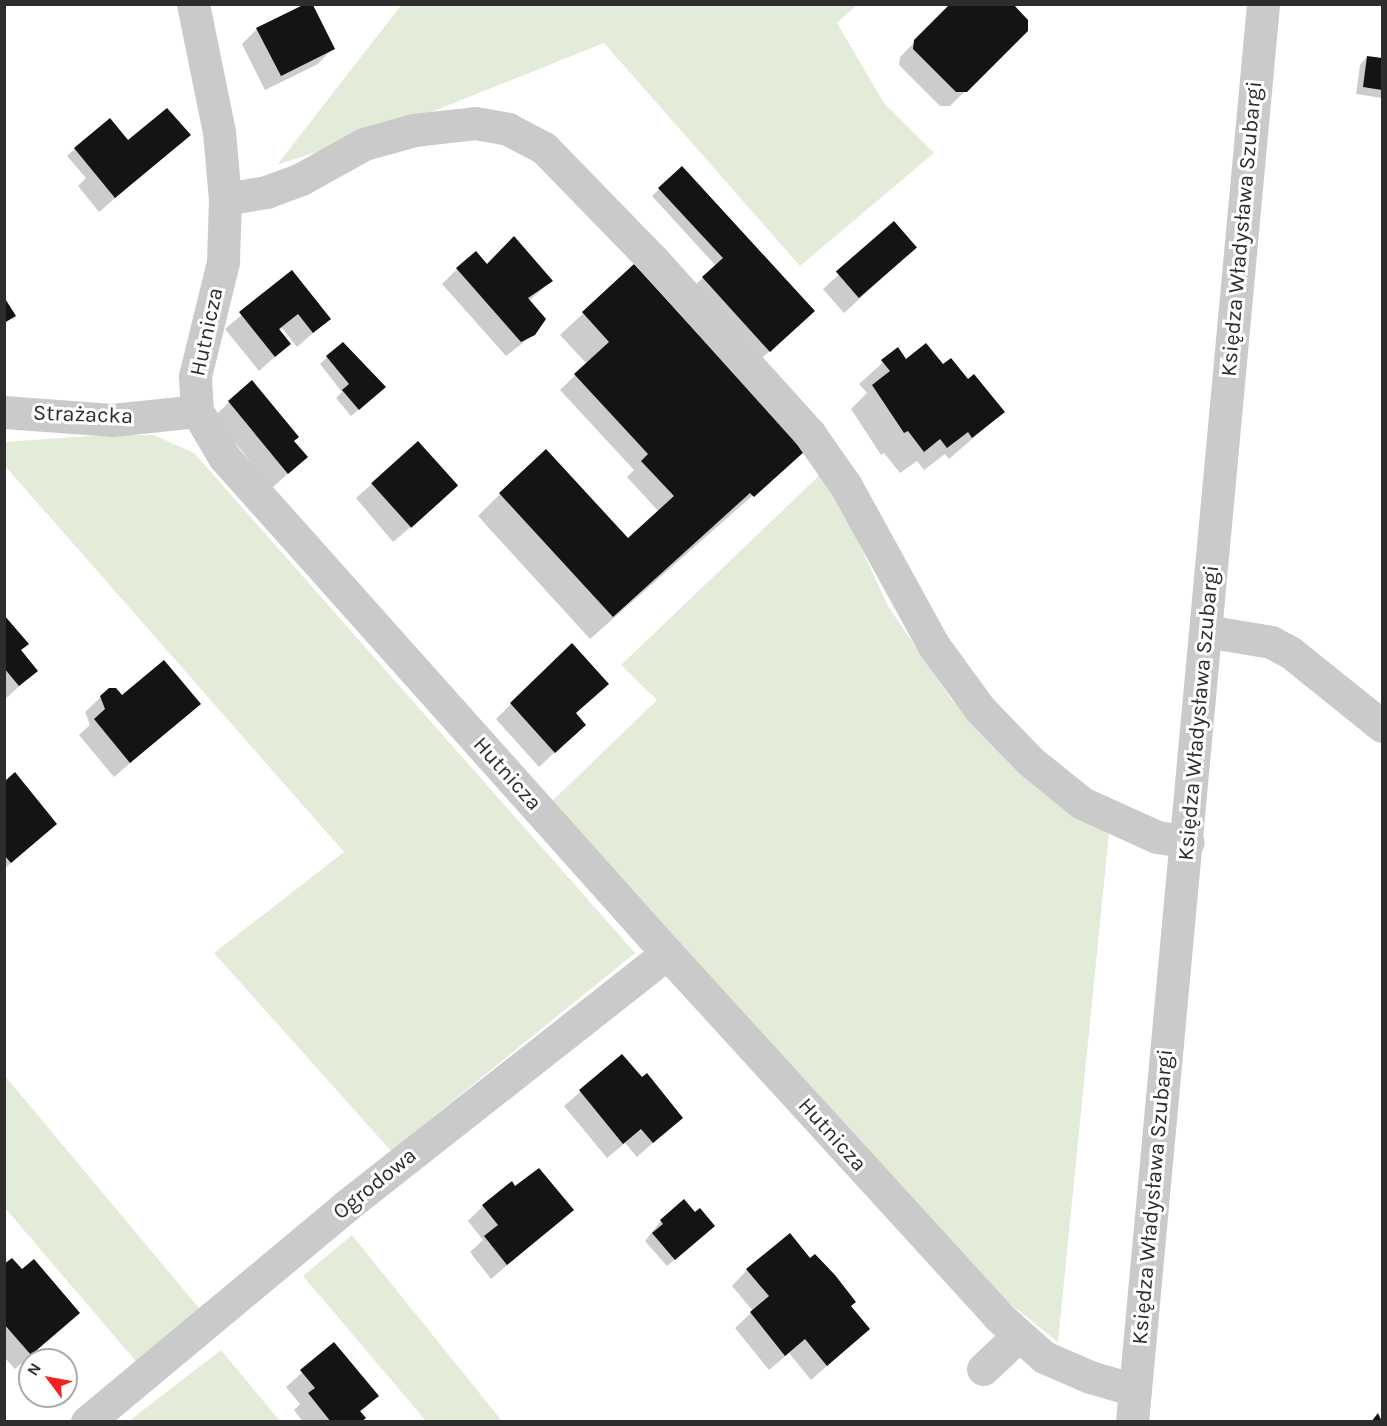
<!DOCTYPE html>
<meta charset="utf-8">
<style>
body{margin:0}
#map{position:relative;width:1387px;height:1426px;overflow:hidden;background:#fff;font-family:Karla,sans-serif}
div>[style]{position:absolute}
.green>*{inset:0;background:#e2ecd9}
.shadow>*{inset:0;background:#0003}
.building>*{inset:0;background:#141414;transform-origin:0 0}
.minor>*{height:33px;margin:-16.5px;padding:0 16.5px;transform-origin:16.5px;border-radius:16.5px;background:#cacaca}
span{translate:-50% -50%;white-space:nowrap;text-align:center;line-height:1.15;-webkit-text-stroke:6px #fff;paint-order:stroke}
.street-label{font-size:22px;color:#2d2d2d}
.frame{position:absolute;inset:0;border:6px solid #2d2d2d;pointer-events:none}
.north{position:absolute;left:18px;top:1348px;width:60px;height:60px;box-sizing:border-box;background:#fff;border:2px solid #ababab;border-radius:50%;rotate:302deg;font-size:16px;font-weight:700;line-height:24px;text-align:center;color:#2d2d2d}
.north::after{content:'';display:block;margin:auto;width:21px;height:27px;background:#f32023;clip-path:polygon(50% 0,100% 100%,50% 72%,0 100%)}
</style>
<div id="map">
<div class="green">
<i style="clip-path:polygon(402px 4px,857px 5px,837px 23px,884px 103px,934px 153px,800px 266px,604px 43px,404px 123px,277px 165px)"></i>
<i style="clip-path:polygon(104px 435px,154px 435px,194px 453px,635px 953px,391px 1151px,214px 953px,344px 852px,5px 466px,4px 442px)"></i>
<i style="clip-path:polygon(825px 470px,888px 606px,951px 699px,1018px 773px,1109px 833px,1058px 1342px,1004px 1299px,549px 804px,657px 700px,621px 665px)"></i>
<i style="clip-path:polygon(4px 1075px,205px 1315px,140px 1366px,5px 1208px)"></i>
<i style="clip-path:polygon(352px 1235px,502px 1421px,426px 1421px,303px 1276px)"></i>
<i style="clip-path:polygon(221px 1350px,280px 1421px,129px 1421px)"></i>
</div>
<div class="shadow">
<i style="clip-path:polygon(306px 4px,311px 4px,333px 48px,318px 64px,265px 90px,242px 44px,257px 29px)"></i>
<i style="clip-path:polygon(952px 4px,1027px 30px,950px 106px,940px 106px,899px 65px,900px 57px)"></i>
<i style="clip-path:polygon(1367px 57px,1382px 59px,1382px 98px,1356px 94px,1360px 65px)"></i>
<i style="clip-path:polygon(189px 135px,99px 212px,78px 186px,86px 178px,67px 156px,75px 149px)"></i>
<i style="clip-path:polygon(682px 168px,805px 318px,762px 358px,695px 285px,716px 266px,652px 196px)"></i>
<i style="clip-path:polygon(894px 224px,900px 262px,844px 313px,823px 289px)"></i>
<i style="clip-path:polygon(487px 266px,551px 281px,529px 301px,534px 334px,506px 356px,442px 284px,457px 269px)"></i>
<i style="clip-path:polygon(634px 266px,803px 451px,590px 639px,478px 516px,500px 494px,628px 540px,659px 512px,627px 477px,634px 470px,560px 390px,587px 364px,560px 335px)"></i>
<i style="clip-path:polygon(292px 272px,329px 319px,297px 347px,282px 328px,279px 331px,289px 344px,259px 371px,225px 329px)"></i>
<i style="clip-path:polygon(897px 350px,906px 361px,967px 381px,1003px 412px,949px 459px,945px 454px,924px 470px,917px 461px,900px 473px,884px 453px,881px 455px,851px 409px,867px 393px,859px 384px)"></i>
<i style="clip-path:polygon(327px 357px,377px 394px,351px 416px,336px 398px,342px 392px,320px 364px)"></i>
<i style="clip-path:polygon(229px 402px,292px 441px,306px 457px,272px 488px,214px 417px)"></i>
<i style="clip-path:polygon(418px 443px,441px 501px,393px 542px,356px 498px)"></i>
<i style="clip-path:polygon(4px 617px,20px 651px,36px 671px,4px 700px)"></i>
<i style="clip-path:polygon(101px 697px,122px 697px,199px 704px,114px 777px,79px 735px,90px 725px,85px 712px)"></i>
<i style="clip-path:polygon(511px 704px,568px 740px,539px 767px,496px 719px)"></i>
<i style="clip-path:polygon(14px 775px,55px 824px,4px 869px,4px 783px)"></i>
<i style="clip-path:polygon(622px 1056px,681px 1118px,637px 1157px,625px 1143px,607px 1158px,564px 1106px)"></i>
<i style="clip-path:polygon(515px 1188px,572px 1210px,491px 1279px,470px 1252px,483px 1240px,468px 1221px,483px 1206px)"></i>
<i style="clip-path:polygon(661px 1221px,706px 1233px,667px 1266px,645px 1241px)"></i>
<i style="clip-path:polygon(810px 1260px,868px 1329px,811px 1380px,789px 1353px,769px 1370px,735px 1328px,753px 1311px,732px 1286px,747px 1270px)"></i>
<i style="clip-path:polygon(4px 1266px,22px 1272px,78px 1313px,15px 1369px,4px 1357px)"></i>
<i style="clip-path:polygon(334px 1344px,377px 1396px,360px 1413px,360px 1422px,303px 1422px,294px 1410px,300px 1404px,286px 1387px)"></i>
</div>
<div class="building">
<i style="clip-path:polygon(950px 4px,1013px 4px,1028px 20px,1028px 31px,967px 92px,956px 92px,913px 49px,914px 40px)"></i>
<i style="clip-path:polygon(303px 5px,313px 5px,335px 49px,281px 76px,256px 28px)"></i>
<i style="clip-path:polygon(1367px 56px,1382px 58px,1382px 90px,1363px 87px)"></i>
<i style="clip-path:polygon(167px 108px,191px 135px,115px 198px,74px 148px,110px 118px,128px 140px)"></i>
<i style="clip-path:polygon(682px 166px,815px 311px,770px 352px,702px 277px,723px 258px,658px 188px)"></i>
<i style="left:894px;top:221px;width:35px;height:77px;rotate:49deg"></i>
<i style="clip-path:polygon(514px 236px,553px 281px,528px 298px,546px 319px,535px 335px,521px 342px,456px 268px,476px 251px,487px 264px)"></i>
<i style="clip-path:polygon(634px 264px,805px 451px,754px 497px,750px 493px,613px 617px,499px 493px,546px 449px,628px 538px,674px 496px,641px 461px,648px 454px,574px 374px,609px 342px,582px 312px)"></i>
<i style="clip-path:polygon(292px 270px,331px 319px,313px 333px,298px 314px,279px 329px,291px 344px,275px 357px,239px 312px)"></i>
<i style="clip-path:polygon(4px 297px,16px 316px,4px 323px)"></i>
<i style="clip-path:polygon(343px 342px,386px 387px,359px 410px,342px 390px,349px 384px,326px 356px)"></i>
<i style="clip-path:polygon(926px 343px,943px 364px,951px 358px,968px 379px,974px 374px,1005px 412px,972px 438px,968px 432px,947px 448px,940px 439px,924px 452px,908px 431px,904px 433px,872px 385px,890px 371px,881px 360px,898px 347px,906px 359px)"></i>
<i style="clip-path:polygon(252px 380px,299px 437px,294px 441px,308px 457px,288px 474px,228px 401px)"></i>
<i style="left:418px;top:441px;width:60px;height:63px;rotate:48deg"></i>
<i style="clip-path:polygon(4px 615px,29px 644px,21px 650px,38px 671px,19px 686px,4px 668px)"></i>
<i style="clip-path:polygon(572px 643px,609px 684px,576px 713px,586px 725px,555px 753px,510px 703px)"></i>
<i style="clip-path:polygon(164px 660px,201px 704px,130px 763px,94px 719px,105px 709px,100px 696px,109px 688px,116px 688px,122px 695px)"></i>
<i style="clip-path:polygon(15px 772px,57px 824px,11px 863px,5px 856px,5px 781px)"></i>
<i style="clip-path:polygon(622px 1054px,642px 1077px,647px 1073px,683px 1118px,653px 1143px,641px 1129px,623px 1144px,579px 1090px)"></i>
<i style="clip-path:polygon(539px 1168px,574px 1210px,507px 1265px,484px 1236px,498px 1225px,482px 1205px,512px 1181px,515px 1186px)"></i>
<i style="clip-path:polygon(684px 1199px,695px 1212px,700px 1208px,715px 1226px,675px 1260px,652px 1233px,663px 1224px,660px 1220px)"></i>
<i style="clip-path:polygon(790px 1233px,810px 1258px,815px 1254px,835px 1275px,856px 1302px,851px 1306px,870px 1329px,827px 1366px,805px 1339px,785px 1356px,750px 1312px,769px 1296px,746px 1269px)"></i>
<i style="clip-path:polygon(12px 1258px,22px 1269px,34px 1259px,80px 1313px,31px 1355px,4px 1324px,4px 1264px)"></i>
<i style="clip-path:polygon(334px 1342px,379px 1396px,360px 1411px,366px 1418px,361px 1422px,331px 1422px,308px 1393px,315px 1388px,300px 1370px)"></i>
<i style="clip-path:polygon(1378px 1413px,1382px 1422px,1371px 1422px)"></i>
</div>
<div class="minor">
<i style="left:193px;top:4px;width:131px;rotate:78.5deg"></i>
<i style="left:219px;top:132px;width:67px;rotate:84.9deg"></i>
<i style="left:225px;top:199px;width:63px;rotate:91.8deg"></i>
<i style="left:223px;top:262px;width:117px;rotate:103.8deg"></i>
<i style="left:195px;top:376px;width:35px;rotate:87deg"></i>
<i style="left:197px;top:411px;width:53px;rotate:59.6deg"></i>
<i style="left:224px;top:457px;width:665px;rotate:48.23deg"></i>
<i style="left:667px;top:953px;width:491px;rotate:47.6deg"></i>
<i style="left:998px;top:1316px;width:62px;rotate:41.7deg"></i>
<i style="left:1044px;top:1357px;width:50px;rotate:23.5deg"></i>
<i style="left:1090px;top:1377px;width:47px;rotate:16.1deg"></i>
<i style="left:225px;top:199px;width:42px;rotate:-9.7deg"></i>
<i style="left:266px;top:192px;width:37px;rotate:-20deg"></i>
<i style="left:301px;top:179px;width:72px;rotate:-29.1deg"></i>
<i style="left:364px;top:144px;width:52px;rotate:-15.6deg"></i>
<i style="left:414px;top:130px;width:61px;rotate:-6.5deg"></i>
<i style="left:475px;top:123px;width:34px;rotate:10deg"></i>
<i style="left:508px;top:129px;width:41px;rotate:27.8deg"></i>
<i style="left:544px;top:148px;width:158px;rotate:45.8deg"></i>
<i style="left:654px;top:261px;width:232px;rotate:48deg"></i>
<i style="left:809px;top:433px;width:65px;rotate:55.1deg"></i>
<i style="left:846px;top:486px;width:183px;rotate:61.2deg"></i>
<i style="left:934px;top:646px;width:78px;rotate:53.9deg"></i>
<i style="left:980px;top:709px;width:72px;rotate:46.1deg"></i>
<i style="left:1030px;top:761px;width:67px;rotate:38.9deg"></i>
<i style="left:1082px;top:803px;width:82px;rotate:24.4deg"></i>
<i style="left:1157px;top:837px;width:31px;rotate:9deg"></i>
<i style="left:4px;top:412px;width:108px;rotate:4.2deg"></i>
<i style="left:112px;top:420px;width:85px;rotate:-6deg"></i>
<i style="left:1206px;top:631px;width:66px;rotate:9.6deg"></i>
<i style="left:1271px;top:642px;width:21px;rotate:28deg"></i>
<i style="left:1290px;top:652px;width:118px;rotate:38.8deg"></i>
<i style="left:983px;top:1369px;width:48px;rotate:-43.3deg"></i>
<i style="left:87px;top:1422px;width:337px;rotate:-39.8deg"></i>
<i style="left:346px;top:1206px;width:409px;rotate:-38.2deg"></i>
<i style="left:1132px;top:1422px;width:1424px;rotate:-84.72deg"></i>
</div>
<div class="street-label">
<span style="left:1242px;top:229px;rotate:-85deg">Księdza Władysława Szubargi</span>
<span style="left:207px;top:332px;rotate:-78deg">Hutnicza</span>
<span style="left:83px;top:415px;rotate:2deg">Strażacka</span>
<span style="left:1199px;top:713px;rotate:-85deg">Księdza Władysława Szubargi</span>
<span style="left:507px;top:774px;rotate:48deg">Hutnicza</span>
<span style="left:832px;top:1135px;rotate:48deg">Hutnicza</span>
<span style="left:375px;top:1184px;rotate:-39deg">Ogrodowa</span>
<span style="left:1153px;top:1197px;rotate:-85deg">Księdza Władysława Szubargi</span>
</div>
<div class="frame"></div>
<div class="north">N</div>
</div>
